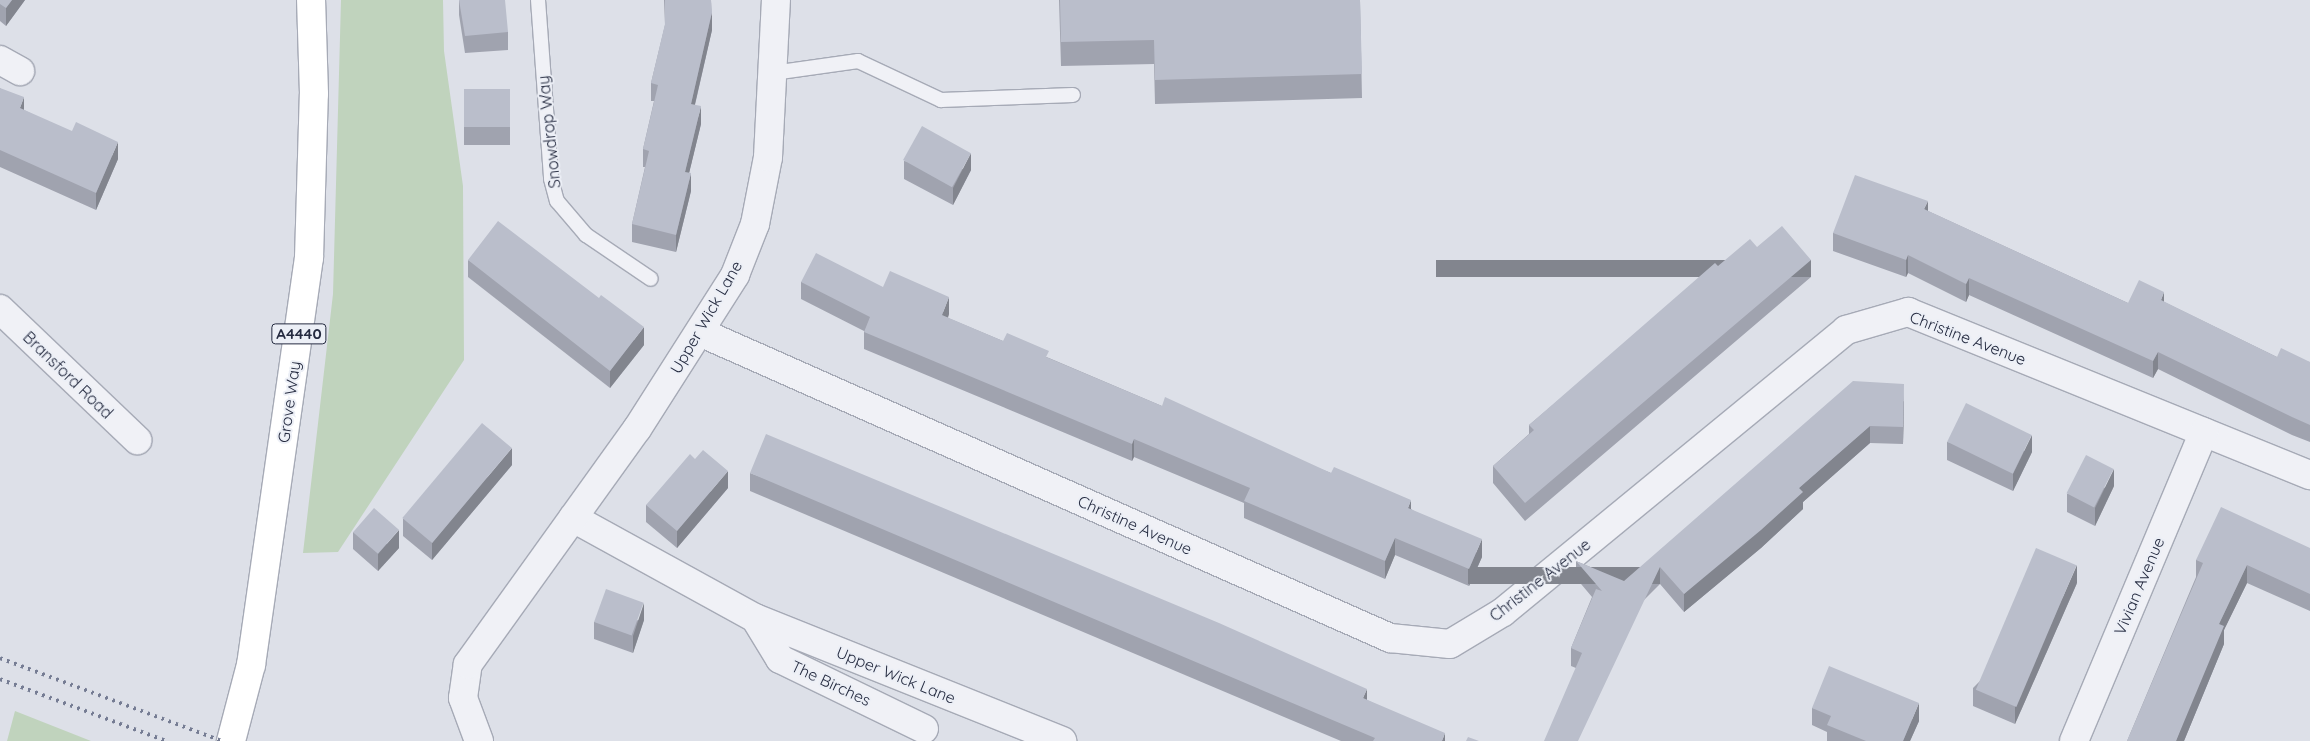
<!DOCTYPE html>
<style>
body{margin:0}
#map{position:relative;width:2310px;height:741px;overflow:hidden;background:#dde0e8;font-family:Quicksand,sans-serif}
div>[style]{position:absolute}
.green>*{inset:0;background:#c0d3bd}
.roads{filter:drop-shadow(1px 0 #a6aab6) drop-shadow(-1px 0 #a6aab6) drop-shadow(0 1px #a6aab6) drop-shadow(0 -1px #a6aab6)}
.service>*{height:14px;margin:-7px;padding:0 7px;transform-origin:7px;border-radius:7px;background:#f0f1f6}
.minor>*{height:28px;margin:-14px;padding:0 14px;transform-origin:14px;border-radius:14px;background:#f0f1f6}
.tertiary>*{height:28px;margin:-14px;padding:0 14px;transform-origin:14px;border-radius:14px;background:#f0f1f6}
.trunk>*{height:28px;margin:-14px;padding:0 14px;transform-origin:14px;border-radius:14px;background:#fff}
.rail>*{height:4px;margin-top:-2px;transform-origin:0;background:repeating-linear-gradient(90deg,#757c93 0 2.5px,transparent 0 7.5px)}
.wall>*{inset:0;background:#a0a3af;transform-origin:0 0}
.shaded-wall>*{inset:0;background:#82858e;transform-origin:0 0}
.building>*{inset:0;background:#babecb;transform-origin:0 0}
span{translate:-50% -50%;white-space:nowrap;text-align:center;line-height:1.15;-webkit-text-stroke:4px #eceff6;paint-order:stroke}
.shield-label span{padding:1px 4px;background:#eceff6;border:1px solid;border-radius:4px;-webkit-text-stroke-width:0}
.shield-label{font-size:15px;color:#252b40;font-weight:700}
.street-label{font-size:16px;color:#252b40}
</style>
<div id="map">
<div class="green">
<i style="clip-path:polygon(341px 0,443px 0,444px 51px,463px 186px,464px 360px,338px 552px,303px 553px,333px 294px)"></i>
<i style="clip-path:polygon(15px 711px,91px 741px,7px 741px)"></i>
</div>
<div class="roads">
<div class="service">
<i style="left:538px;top:0;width:179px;rotate:85.8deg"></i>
<i style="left:551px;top:179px;width:23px;rotate:75deg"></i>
<i style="left:557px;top:201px;width:45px;rotate:49.5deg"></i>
<i style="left:586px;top:235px;width:78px;rotate:34.1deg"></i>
<i style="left:773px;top:73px;width:86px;rotate:-8deg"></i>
<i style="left:858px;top:61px;width:92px;rotate:25.2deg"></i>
<i style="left:941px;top:100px;width:132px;rotate:-2.2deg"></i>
</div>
<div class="minor">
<i style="left:0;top:60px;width:23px;rotate:29deg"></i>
<i style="left:0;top:309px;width:190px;rotate:43.7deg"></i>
<i style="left:702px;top:333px;width:753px;rotate:23.91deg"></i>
<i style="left:1390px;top:638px;width:60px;rotate:5.7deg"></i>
<i style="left:1450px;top:644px;width:62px;rotate:-31.1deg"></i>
<i style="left:1503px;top:612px;width:444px;rotate:-39.4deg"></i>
<i style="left:1846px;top:330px;width:65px;rotate:-16.2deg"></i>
<i style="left:1908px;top:312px;width:434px;rotate:22.1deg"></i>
<i style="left:573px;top:518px;width:208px;rotate:28.8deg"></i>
<i style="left:755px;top:618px;width:331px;rotate:21.8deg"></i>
<i style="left:755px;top:618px;width:48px;rotate:58.6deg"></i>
<i style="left:780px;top:659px;width:160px;rotate:25.9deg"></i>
<i style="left:2074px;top:741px;width:335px;rotate:-67.2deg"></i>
</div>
<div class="tertiary">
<i style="left:479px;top:741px;width:46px;rotate:-110.4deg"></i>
<i style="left:463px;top:698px;width:34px;rotate:-82deg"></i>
<i style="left:468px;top:664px;width:289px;rotate:-54.3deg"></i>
<i style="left:637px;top:429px;width:183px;rotate:-57.5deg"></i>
<i style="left:735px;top:275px;width:55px;rotate:-68.6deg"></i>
<i style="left:755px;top:224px;width:68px;rotate:-79deg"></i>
<i style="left:768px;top:157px;width:157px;rotate:-87.1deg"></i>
</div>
<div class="trunk">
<i style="left:231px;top:741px;width:79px;rotate:-75.3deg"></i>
<i style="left:251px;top:665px;width:411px;rotate:-81.9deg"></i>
<i style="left:309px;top:258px;width:164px;rotate:-88.3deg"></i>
<i style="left:314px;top:94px;width:94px;rotate:-91.8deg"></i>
</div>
</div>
<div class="rail">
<i style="left:0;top:658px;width:237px;rotate:20.5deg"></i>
<i style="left:0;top:679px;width:177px;rotate:20.5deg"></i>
</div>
<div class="wall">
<i style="clip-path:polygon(0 0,25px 0,6px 26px,0 21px)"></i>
<i style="clip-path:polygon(459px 0,508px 32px,508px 50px,465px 53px,459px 15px)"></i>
<i style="clip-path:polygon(664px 0,711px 0,712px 30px,695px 105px,701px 124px,689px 173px,691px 191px,676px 252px,632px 242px,632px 224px,645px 167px,643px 167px,643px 149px,654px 101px,651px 101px,651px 83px,665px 25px)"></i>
<i style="clip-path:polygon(1059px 0,1360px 0,1362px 98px,1155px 104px,1154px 64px,1061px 66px)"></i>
<i style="clip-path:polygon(0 88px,24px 110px,118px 159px,96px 210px,0 167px)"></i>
<i style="left:464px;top:89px;width:46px;height:56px"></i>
<i style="clip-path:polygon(904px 161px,971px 170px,953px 205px,904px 179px)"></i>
<i style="clip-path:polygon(1928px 211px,2128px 303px,2164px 302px,2277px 357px,2310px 362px,2310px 442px,2292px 435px,2158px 369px,2153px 378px,1969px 295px,1966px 302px,1908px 273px,1906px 277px,1833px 251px,1833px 233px)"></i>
<i style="clip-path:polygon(1757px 247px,1811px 277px,1525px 521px,1493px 483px,1493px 466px,1529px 434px,1529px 425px,1718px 266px)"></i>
<i style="clip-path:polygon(468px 260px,644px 345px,610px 388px,468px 277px)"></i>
<i style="clip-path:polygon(801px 282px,883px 287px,949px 314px,948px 318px,1003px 341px,1049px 358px,1162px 406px,1331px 473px,1411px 509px,1482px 557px,1469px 586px,1395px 555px,1385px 579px,1244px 518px,1244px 503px,1134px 457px,1132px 461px,864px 349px,864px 331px,801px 299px)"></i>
<i style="clip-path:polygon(1904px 401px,1903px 444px,1870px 443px,1803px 502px,1803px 509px,1761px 548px,1684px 612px,1660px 584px,1576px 668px,1571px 666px,1571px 648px,1592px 597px,1576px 578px,1576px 561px,1624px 581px)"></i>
<i style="clip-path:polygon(1947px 442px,2032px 452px,2013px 491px,1947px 460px)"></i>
<i style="clip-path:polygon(512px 465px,432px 560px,403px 536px,403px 519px)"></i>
<i style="clip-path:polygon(750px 473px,1367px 700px,1445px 741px,1341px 741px,750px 491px)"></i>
<i style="clip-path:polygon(2114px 486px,2095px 526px,2067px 512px,2067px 494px)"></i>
<i style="clip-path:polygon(728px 488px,677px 548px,646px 522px,646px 505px)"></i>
<i style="clip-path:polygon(353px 532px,399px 548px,378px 571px,353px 549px)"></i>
<i style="clip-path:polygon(2310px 548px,2310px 611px,2247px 583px,2224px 630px,2224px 644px,2184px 741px,2127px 741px,2196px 577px,2196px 560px)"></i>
<i style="clip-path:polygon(2077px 583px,2015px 724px,1973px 706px,1973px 688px)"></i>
<i style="clip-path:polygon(644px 620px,633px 653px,594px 639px,594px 622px)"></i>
<i style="clip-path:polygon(1812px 708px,1919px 721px,1910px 741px,1827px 741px,1827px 732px,1812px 725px)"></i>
</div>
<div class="shaded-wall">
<i style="clip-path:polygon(12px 0,25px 0,6px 26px,6px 8px)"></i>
<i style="clip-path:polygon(712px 12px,712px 30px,691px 121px,691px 104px)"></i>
<i style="clip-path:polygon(24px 97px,24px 114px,20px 108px)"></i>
<i style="clip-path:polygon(701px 106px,701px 124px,685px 190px,685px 172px)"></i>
<i style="clip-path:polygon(118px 142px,118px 159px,96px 210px,96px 193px)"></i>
<i style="clip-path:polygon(971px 153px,971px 170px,953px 205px,953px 188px)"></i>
<i style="clip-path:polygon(691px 173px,691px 191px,676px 252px,676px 235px)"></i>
<i style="clip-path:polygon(1928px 201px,1928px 218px,1924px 209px)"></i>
<i style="clip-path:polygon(1908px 255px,1908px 273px,1906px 277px,1906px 260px)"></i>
<i style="left:1811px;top:260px;width:17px;height:375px;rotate:90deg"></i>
<i style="clip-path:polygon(1969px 278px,1969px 295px,1966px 302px,1966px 284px)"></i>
<i style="clip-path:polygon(2164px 292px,2164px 310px,2161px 300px)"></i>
<i style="clip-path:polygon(949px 297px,949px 314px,942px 332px,942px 315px)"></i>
<i style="clip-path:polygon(644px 327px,644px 345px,610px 388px,610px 371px)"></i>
<i style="clip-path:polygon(2158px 352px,2158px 369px,2153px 378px,2153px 361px)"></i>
<i style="clip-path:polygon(1904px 384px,1904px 401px,1903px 444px,1903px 427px)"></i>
<i style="clip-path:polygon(1870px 426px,1870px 443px,1803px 502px,1803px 509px,1761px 548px,1684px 612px,1684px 594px,1799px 488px)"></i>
<i style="clip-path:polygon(2032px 435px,2032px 452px,2013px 491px,2013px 474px)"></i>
<i style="clip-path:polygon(1134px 439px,1134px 457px,1132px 461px,1132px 444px)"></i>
<i style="clip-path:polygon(512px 448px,512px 465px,432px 560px,432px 543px)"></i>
<i style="clip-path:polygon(2114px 469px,2114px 486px,2095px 526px,2095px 508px)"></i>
<i style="clip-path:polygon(728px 471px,728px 488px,677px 548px,677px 531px)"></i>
<i style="clip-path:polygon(1411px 500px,1411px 518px,1408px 508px)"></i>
<i style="clip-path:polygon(399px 530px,399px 548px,378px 571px,378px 554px)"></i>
<i style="clip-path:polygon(1395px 538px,1395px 555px,1385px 579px,1385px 561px)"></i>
<i style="clip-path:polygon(1482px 539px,1482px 557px,1469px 586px,1469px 569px)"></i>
<i style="clip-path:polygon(2077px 565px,2077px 583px,2015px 724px,2015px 706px)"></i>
<i style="clip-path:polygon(2247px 565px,2247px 583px,2224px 630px,2224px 644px,2184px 741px,2176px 741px,2219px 624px)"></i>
<i style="left:1660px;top:567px;width:17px;height:192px;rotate:90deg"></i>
<i style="clip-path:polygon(644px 603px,644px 620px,633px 653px,633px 636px)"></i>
<i style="clip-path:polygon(1367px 689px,1367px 706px,1363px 698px)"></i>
<i style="clip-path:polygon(1919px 703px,1919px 721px,1910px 741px,1903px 741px)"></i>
<i style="clip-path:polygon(1445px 733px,1445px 741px,1442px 741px)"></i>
</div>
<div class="building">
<i style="clip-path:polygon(0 0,12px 0,6px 8px,0 4px)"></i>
<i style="clip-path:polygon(459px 0,505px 0,508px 32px,465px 36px)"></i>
<i style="clip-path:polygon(665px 0,711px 0,712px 12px,691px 104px,701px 106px,685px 172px,691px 173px,676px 235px,632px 224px,649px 151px,643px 149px,658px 85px,651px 83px,665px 24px)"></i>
<i style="clip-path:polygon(1060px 0,1360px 0,1362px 74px,1155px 80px,1154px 40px,1061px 42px)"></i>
<i style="clip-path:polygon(0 88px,24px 97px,20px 108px,72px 131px,76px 122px,118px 142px,96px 193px,0 150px)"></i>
<i style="left:464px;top:89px;width:46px;height:38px"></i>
<i style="left:922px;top:126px;width:56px;height:39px;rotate:29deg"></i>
<i style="clip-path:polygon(1855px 175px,1928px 201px,1924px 209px,2128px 303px,2139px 280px,2164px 292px,2161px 300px,2277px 357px,2281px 348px,2310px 362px,2310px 425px,2292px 417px,2158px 352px,2153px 361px,1969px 278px,1966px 284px,1908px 255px,1906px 260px,1833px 233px)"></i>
<i style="clip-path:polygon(498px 221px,599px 298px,601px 295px,644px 327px,610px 371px,468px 260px)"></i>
<i style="clip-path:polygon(1782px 226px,1811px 260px,1525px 503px,1493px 466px,1534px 430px,1529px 425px,1715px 263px,1718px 266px,1750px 239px,1757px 247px)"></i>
<i style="clip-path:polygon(816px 253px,883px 287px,890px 271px,949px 297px,942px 315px,1003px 341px,1007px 333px,1049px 351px,1046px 357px,1162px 406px,1165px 397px,1331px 473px,1334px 467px,1411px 500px,1408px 508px,1482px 539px,1469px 569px,1395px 538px,1385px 561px,1244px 501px,1250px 488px,1134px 439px,1132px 444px,864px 332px,870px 317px,801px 282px)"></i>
<i style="clip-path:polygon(1853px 381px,1904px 384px,1903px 427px,1870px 426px,1799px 488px,1803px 492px,1761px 530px,1684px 594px,1660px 567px,1578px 741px,1544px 741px,1582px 653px,1571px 648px,1596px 589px,1602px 591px,1576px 561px,1624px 581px)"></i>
<i style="left:1966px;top:403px;width:73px;height:43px;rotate:26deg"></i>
<i style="left:482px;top:423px;width:39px;height:124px;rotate:40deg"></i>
<i style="clip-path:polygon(766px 434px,1219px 623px,1367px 689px,1363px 698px,1445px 733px,1442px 741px,1373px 741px,1375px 738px,750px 473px)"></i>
<i style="clip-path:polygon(703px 450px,728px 471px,677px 531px,646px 505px,690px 454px,695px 459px)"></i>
<i style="left:2086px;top:455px;width:31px;height:43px;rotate:27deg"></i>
<i style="clip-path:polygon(2221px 507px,2310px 548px,2310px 594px,2247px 565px,2219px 624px,2224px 626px,2176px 741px,2127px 741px,2203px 563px,2196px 560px)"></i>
<i style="left:374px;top:508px;width:33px;height:32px;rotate:41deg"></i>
<i style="left:2036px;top:548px;width:44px;height:154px;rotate:23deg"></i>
<i style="left:606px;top:589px;width:40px;height:35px;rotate:20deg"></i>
<i style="clip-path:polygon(1829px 666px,1919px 703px,1903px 741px,1866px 741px,1827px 725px,1831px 716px,1812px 708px)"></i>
<i style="clip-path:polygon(1468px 737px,1479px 741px,1466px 741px)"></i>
</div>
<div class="shield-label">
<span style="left:299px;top:334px">A4440</span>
</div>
<div class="street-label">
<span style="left:549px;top:132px;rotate:-96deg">Snowdrop Way</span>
<span style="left:706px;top:317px;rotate:-60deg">Upper Wick Lane</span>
<span style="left:1968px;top:338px;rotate:21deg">Christine Avenue</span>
<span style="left:68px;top:375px;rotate:44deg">Bransford Road</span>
<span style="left:289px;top:402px;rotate:-82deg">Grove Way</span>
<span style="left:1135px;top:525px;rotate:24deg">Christine Avenue</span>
<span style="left:1540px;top:580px;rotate:-38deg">Christine Avenue</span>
<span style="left:2139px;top:586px;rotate:-67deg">Vivian Avenue</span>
<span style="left:896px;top:675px;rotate:22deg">Upper Wick Lane</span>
<span style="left:831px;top:683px;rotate:25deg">The Birches</span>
</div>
</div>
